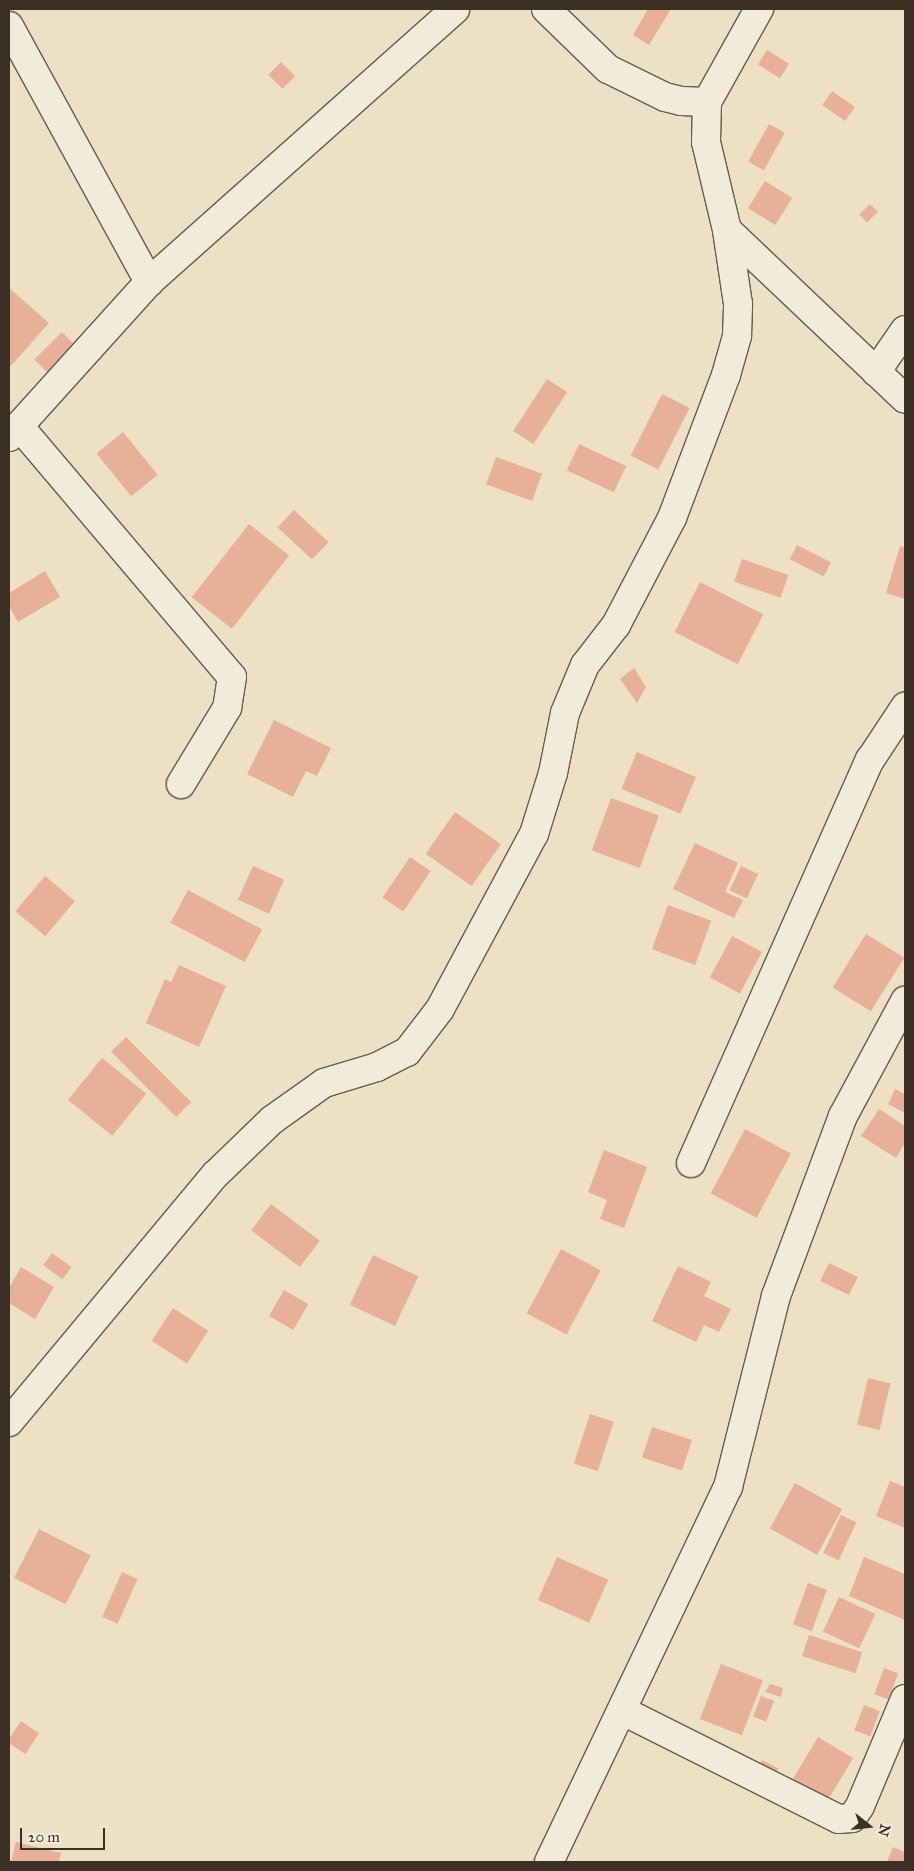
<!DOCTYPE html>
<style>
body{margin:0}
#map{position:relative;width:914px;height:1871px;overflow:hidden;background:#ede0c5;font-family:"IM FELL Great Primer",serif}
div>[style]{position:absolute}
.building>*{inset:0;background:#e6b198;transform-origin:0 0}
.roads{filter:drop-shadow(1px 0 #685b4c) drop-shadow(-1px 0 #685b4c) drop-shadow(0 1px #685b4c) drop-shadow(0 -1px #685b4c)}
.minor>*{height:28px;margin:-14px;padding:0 14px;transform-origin:14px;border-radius:14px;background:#f3ebd9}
span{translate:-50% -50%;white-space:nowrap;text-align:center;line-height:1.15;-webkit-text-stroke:4px #f3ebd9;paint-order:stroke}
.frame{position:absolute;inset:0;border:10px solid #3c2f24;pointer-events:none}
.north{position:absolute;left:844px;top:1801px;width:50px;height:50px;-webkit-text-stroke:4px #f3ebd9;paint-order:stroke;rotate:106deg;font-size:14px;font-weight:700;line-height:20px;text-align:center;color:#3c2f24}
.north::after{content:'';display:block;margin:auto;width:18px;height:22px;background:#3c2f24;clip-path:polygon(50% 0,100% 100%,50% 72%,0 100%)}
.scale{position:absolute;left:20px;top:1828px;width:85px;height:22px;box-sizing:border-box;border:2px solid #3c2f24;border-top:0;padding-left:6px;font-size:15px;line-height:18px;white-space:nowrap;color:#3c2f24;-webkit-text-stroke:4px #f3ebd9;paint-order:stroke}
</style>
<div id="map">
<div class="building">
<i style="clip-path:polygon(648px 9px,671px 9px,649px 45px,633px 35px)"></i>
<i style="left:767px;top:50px;width:26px;height:17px;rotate:32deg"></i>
<i style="left:281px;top:62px;width:20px;height:18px;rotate:45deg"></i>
<i style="left:832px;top:91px;width:28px;height:17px;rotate:35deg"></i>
<i style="left:769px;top:124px;width:18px;height:43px;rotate:29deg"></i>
<i style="left:765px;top:181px;width:32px;height:32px;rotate:32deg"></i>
<i style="left:870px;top:204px;width:11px;height:15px;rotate:45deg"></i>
<i style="clip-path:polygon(9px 288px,49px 323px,9px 368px)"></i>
<i style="left:62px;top:332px;width:23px;height:39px;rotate:45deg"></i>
<i style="left:547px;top:379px;width:24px;height:62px;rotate:33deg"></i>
<i style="left:662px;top:394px;width:31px;height:69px;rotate:27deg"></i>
<i style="left:123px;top:432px;width:55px;height:34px;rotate:51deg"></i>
<i style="left:579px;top:444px;width:52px;height:29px;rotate:25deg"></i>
<i style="left:496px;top:457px;width:49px;height:29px;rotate:20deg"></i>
<i style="left:294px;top:510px;width:47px;height:24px;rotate:43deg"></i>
<i style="left:249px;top:524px;width:51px;height:93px;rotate:38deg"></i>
<i style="left:797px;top:545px;width:38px;height:16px;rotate:27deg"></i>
<i style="clip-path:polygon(900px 546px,905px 547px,905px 599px,886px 593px)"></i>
<i style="left:742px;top:559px;width:49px;height:24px;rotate:19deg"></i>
<i style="clip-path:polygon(45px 571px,60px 597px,18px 622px,9px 606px,9px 593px)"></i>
<i style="left:700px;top:582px;width:71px;height:56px;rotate:27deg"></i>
<i style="clip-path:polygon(634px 668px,646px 687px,637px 703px,620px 679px)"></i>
<i style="clip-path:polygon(274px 720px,331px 748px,317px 776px,306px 771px,293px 797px,247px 774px)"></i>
<i style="left:637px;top:752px;width:64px;height:40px;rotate:23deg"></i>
<i style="left:611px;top:798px;width:51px;height:56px;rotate:20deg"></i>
<i style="left:455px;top:812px;width:56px;height:51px;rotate:35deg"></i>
<i style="clip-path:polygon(695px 843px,738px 863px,725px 892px,743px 900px,734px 918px,673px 889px)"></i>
<i style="left:410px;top:857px;width:25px;height:49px;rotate:34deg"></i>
<i style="left:253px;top:866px;width:34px;height:37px;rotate:24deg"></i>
<i style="left:741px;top:866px;width:19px;height:27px;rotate:25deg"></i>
<i style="left:45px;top:876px;width:39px;height:46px;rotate:40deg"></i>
<i style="left:188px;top:890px;width:84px;height:37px;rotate:28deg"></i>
<i style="left:668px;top:905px;width:46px;height:47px;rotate:20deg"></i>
<i style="left:866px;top:934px;width:45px;height:63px;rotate:32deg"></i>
<i style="left:732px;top:936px;width:34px;height:47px;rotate:28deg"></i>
<i style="clip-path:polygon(179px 965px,226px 986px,199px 1047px,146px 1023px,165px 979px,171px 982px)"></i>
<i style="left:126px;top:1037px;width:92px;height:21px;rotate:45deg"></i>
<i style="left:102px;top:1058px;width:57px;height:54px;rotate:39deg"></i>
<i style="clip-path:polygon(895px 1089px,905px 1094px,905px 1113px,888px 1104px)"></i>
<i style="clip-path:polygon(879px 1109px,905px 1126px,905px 1143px,896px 1158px,861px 1136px)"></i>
<i style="left:745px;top:1129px;width:52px;height:73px;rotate:28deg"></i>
<i style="clip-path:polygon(604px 1150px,647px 1167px,624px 1228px,600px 1219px,607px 1200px,588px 1192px)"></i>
<i style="left:271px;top:1204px;width:61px;height:33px;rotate:37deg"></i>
<i style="left:561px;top:1249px;width:45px;height:73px;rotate:28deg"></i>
<i style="left:52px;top:1253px;width:24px;height:15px;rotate:36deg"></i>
<i style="left:373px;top:1255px;width:50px;height:55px;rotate:25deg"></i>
<i style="left:829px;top:1263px;width:32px;height:20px;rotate:26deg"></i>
<i style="clip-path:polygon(678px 1266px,711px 1282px,704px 1296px,731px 1309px,719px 1332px,704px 1325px,696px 1342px,652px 1321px)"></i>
<i style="clip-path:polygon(21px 1267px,54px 1287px,35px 1319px,9px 1303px,9px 1288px)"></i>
<i style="left:284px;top:1290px;width:28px;height:30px;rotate:30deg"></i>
<i style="left:173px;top:1308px;width:42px;height:39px;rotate:33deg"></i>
<i style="left:868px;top:1378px;width:23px;height:48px;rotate:13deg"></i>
<i style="left:590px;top:1414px;width:25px;height:52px;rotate:18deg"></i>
<i style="left:652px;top:1427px;width:42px;height:32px;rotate:18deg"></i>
<i style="clip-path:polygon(890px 1481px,905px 1487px,905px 1528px,876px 1516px)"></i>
<i style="left:795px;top:1483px;width:54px;height:52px;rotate:29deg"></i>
<i style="left:841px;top:1515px;width:17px;height:42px;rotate:25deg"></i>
<i style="left:39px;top:1529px;width:58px;height:55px;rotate:27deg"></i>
<i style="left:557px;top:1557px;width:56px;height:47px;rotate:24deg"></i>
<i style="clip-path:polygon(864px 1557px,905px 1574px,905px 1620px,849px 1596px)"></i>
<i style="left:122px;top:1572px;width:17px;height:49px;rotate:24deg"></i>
<i style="left:808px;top:1583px;width:20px;height:44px;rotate:20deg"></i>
<i style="left:839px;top:1597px;width:40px;height:38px;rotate:25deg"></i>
<i style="left:809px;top:1635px;width:56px;height:22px;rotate:18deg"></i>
<i style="left:721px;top:1664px;width:45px;height:59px;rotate:21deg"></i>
<i style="left:884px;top:1668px;width:15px;height:28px;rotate:20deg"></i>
<i style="clip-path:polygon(770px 1684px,783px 1688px,781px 1697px,765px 1692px)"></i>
<i style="left:761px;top:1696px;width:14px;height:22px;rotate:21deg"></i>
<i style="left:864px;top:1705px;width:17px;height:27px;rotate:21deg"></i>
<i style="left:21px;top:1721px;width:22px;height:25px;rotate:34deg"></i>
<i style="left:818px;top:1737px;width:41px;height:58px;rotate:31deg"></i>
<i style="left:762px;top:1760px;width:18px;height:14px;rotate:27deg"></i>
<i style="clip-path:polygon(16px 1842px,61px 1853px,59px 1862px,11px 1862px)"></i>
<i style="clip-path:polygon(893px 1847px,905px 1852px,905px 1862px,887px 1862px)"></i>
</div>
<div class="roads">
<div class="minor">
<i style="left:546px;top:9px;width:86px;rotate:44.1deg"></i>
<i style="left:608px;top:69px;width:64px;rotate:26.2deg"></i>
<i style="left:665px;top:97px;width:16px;rotate:14deg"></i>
<i style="left:681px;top:101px;width:26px;rotate:2deg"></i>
<i style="left:9px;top:26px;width:292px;rotate:61.3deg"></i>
<i style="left:727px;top:230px;width:245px;rotate:43.5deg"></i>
<i style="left:876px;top:372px;width:51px;rotate:-55.4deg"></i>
<i style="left:19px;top:426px;width:329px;rotate:49.7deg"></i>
<i style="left:232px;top:677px;width:31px;rotate:99deg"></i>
<i style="left:227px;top:708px;width:89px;rotate:121.2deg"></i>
<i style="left:9px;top:437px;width:209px;rotate:-47.9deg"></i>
<i style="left:149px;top:282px;width:410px;rotate:-41.7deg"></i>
<i style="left:691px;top:1163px;width:441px;rotate:-66.1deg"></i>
<i style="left:870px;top:760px;width:64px;rotate:-56.6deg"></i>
<i style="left:9px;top:1422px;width:322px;rotate:-50.2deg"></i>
<i style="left:215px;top:1175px;width:79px;rotate:-44deg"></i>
<i style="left:272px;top:1120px;width:64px;rotate:-35.4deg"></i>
<i style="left:324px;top:1083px;width:55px;rotate:-16.8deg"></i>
<i style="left:377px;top:1067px;width:34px;rotate:-27deg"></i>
<i style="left:407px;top:1052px;width:54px;rotate:-52.5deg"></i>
<i style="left:440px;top:1009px;width:199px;rotate:-61.8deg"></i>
<i style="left:534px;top:834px;width:64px;rotate:-72.7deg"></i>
<i style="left:553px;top:773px;width:61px;rotate:-78.7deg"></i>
<i style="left:565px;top:713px;width:52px;rotate:-67.4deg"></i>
<i style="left:585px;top:665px;width:51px;rotate:-52.2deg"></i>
<i style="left:616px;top:625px;width:121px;rotate:-62.4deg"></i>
<i style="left:672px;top:518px;width:153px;rotate:-69.3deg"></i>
<i style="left:726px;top:375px;width:41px;rotate:-74.2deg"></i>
<i style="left:737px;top:336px;width:32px;rotate:-88deg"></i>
<i style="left:738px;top:304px;width:75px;rotate:-98.5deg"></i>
<i style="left:727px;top:230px;width:90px;rotate:-103.4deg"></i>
<i style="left:706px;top:142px;width:40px;rotate:-88.6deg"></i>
<i style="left:707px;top:102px;width:107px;rotate:-60.8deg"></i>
<i style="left:623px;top:1711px;width:241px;rotate:26.6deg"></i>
<i style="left:839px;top:1819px;width:13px;rotate:-4deg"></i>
<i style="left:852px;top:1818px;width:14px;rotate:-56deg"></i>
<i style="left:860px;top:1806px;width:116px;rotate:-67.2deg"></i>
<i style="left:549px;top:1862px;width:416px;rotate:-64.5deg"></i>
<i style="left:728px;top:1487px;width:197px;rotate:-75.9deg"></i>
<i style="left:776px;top:1296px;width:192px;rotate:-69.6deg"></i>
<i style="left:843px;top:1116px;width:131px;rotate:-61.7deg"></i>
</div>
</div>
<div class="frame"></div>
<div class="north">N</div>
<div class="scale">20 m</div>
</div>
